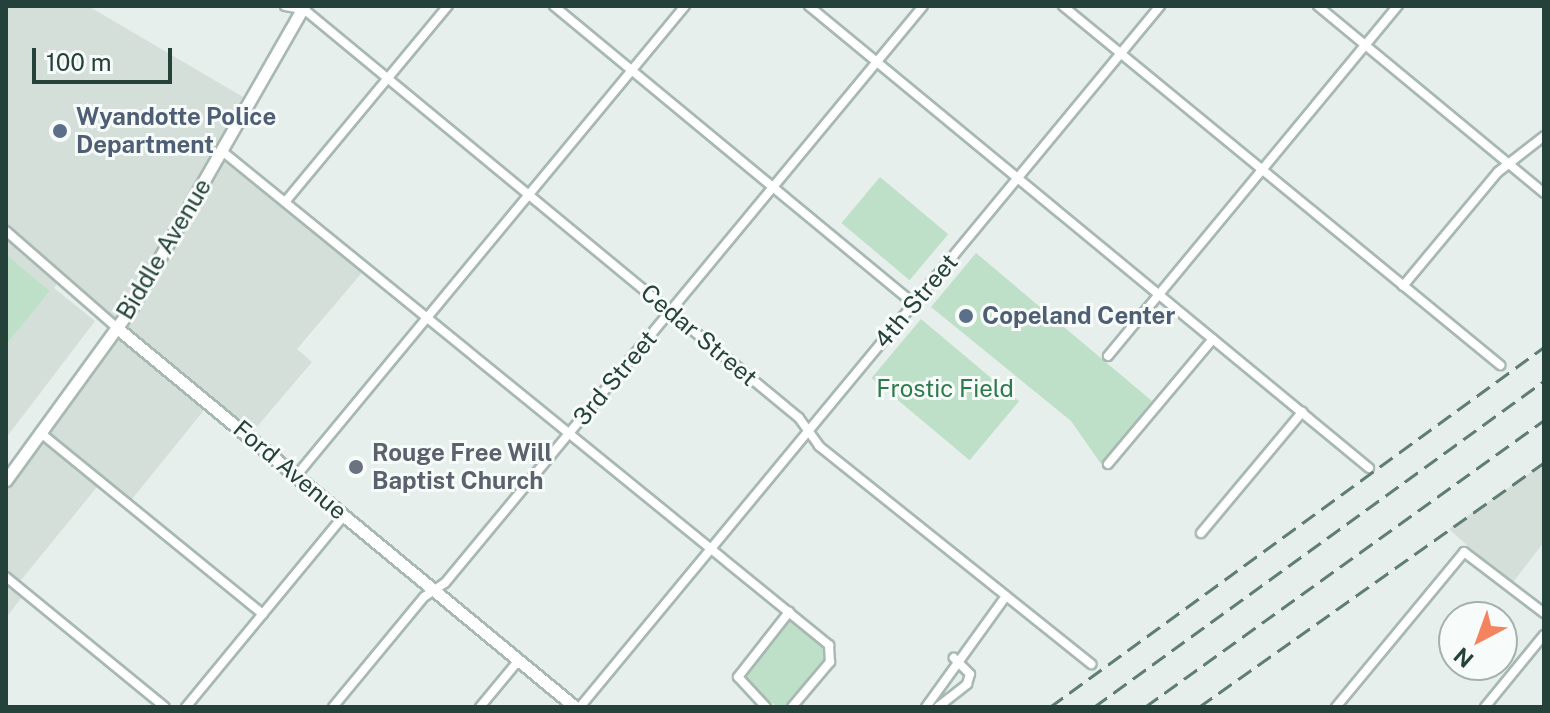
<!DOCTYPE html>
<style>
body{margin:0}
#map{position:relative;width:1550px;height:713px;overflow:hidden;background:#e6efeb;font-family:"Public Sans",sans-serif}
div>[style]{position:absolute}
.built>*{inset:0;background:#d4dfda}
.green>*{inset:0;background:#bfe0c8;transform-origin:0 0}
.roads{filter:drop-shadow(2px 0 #a8b8b2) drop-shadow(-2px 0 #a8b8b2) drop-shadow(0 2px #a8b8b2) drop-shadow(0 -2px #a8b8b2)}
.minor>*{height:8px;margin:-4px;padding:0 4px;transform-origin:4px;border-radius:4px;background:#fff}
.secondary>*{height:11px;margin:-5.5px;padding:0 5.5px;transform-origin:5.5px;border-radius:5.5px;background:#fff}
.rail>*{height:3px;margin-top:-1.5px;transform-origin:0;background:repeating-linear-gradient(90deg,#5f7d75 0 16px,transparent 0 24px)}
.dots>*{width:22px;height:22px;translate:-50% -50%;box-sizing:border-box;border:4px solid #f7fbf9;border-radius:50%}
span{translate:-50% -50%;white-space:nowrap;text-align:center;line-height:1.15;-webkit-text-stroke:6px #f7fbf9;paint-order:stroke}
.service-label{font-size:24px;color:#4e5e75;font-weight:700}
.left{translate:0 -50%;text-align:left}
.street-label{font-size:24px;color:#24423a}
.park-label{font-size:24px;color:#2d7a4b}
.worship-label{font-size:24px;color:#5b616d;font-weight:700}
.frame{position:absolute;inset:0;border:8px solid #24423a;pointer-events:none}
.north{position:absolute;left:1438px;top:601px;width:80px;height:80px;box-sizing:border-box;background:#f7fbf9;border:2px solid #a3b1ad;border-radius:50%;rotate:221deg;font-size:22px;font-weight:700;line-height:32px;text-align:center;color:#24423a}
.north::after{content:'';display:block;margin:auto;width:28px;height:36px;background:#f4845f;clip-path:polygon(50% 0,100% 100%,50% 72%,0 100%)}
.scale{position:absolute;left:32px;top:48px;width:140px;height:36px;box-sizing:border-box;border:4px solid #24423a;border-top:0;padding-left:10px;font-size:24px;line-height:28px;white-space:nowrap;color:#24423a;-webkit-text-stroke:6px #f7fbf9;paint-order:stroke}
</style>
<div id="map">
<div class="built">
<i style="clip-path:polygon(6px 6px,88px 6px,250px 101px,222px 151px,365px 269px,297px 349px,312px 362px,249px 436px,209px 404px,128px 504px,101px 482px,17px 585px,25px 593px,6px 618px,6px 480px,117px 329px,60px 279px,54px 288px,95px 321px,6px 438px,6px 345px,50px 291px,6px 254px)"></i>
<i style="clip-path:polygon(1544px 463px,1544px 542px,1511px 585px,1449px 529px)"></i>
</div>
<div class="green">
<i style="left:880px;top:177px;width:89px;height:60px;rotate:40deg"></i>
<i style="clip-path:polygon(976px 253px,1152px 401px,1101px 464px,1071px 421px,931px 307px)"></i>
<i style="clip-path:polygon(6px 254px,50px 291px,6px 345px)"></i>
<i style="left:921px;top:319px;width:128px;height:77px;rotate:40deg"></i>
<i style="left:790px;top:620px;width:51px;height:75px;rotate:40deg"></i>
</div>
<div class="roads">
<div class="minor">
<i style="left:285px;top:6px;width:17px;rotate:10deg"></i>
<i style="left:300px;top:6px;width:647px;rotate:39.54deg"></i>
<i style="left:799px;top:418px;width:34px;rotate:54deg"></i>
<i style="left:819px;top:446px;width:349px;rotate:38.7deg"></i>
<i style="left:554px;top:6px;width:467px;rotate:39.6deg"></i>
<i style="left:809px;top:6px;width:726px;rotate:39.52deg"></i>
<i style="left:1063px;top:6px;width:566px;rotate:39.4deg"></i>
<i style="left:1318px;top:6px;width:293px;rotate:39.6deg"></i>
<i style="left:222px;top:151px;width:783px;rotate:39.14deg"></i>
<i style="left:829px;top:645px;width:17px;rotate:87deg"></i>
<i style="left:830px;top:662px;width:59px;rotate:130.2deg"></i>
<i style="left:285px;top:202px;width:255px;rotate:-50.3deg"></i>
<i style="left:6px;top:231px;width:147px;rotate:41.1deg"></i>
<i style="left:1403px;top:286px;width:148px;rotate:-50.2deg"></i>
<i style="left:1498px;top:172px;width:58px;rotate:-38deg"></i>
<i style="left:1108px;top:356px;width:455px;rotate:-50.4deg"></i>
<i style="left:42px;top:434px;width:285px;rotate:39.2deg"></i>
<i style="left:1108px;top:464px;width:163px;rotate:-50deg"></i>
<i style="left:296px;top:476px;width:610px;rotate:-50.39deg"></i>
<i style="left:1201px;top:533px;width:158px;rotate:-50.1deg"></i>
<i style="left:6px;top:577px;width:205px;rotate:39.3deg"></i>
<i style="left:186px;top:707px;width:249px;rotate:-50.5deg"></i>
<i style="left:333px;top:707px;width:143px;rotate:-50.4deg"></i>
<i style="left:424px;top:597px;width:25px;rotate:-34deg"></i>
<i style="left:445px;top:583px;width:749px;rotate:-50.36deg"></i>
<i style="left:480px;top:707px;width:61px;rotate:-50.3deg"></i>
<i style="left:580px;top:707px;width:910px;rotate:-50.4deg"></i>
<i style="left:766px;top:707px;width:41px;rotate:-133deg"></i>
<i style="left:738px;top:677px;width:83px;rotate:-51.9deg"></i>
<i style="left:926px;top:707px;width:137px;rotate:-54.2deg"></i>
<i style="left:938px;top:707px;width:37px;rotate:-38deg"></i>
<i style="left:967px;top:684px;width:10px;rotate:-73deg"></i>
<i style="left:970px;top:674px;width:23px;rotate:-135deg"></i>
<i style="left:1336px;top:707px;width:201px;rotate:-50.4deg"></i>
<i style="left:1464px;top:552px;width:101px;rotate:37.3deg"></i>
<i style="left:1485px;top:707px;width:93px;rotate:-50.7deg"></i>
</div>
<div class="secondary">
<i style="left:117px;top:328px;width:594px;rotate:39.61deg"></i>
<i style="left:6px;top:480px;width:213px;rotate:-54deg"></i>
<i style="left:131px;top:308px;width:348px;rotate:-60.2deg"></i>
</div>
</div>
<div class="rail">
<i style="left:1050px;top:707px;width:611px;rotate:-36.08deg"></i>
<i style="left:1094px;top:707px;width:556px;rotate:-35.92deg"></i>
<i style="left:1145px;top:707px;width:491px;rotate:-35.7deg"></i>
<i style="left:1199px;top:707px;width:423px;rotate:-35.3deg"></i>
</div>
<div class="dots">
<i style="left:60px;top:131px;background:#5c6f8a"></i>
<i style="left:966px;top:316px;background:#5c6f8a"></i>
<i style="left:356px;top:467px;background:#6b7280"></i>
</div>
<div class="service-label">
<span class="left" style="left:76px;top:131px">Wyandotte Police<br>Department</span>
<span class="left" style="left:982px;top:316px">Copeland Center</span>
</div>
<div class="street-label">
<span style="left:164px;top:249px;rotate:-59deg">Biddle Avenue</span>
<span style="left:916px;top:301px;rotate:-50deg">4th Street</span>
<span style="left:699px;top:335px;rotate:40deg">Cedar Street</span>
<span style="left:615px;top:378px;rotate:-50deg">3rd Street</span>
<span style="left:290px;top:470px;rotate:40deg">Ford Avenue</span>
</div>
<div class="park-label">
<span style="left:945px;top:389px">Frostic Field</span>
</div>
<div class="worship-label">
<span class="left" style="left:372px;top:467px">Rouge Free Will<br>Baptist Church</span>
</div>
<div class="frame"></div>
<div class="north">N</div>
<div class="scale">100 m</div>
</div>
